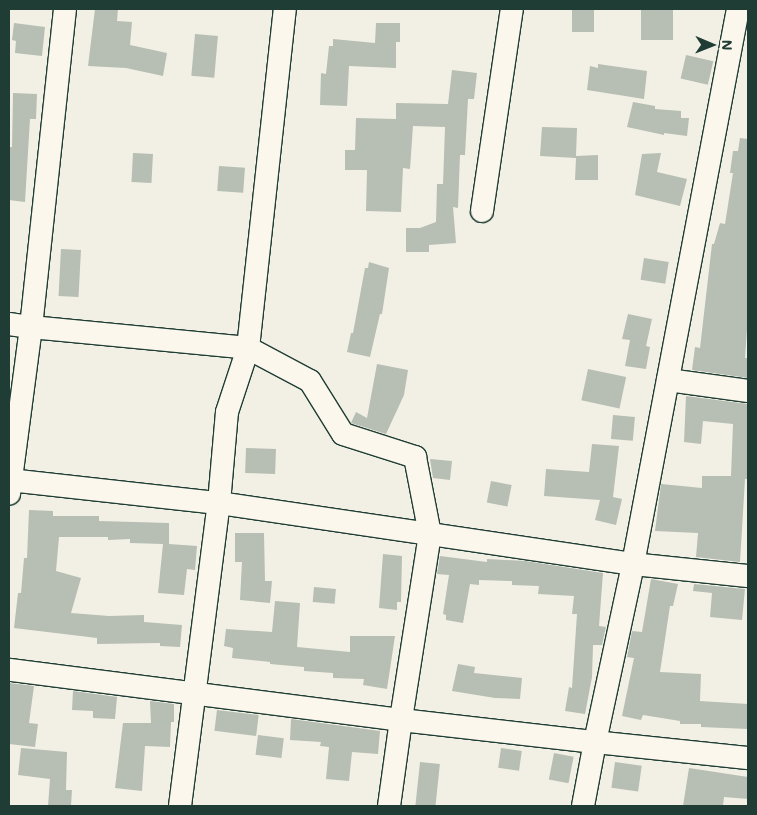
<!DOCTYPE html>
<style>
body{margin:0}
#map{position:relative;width:757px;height:815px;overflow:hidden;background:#f2f0e5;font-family:Mali,sans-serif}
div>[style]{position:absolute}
.building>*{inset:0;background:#b7beb3;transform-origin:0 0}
.roads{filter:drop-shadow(1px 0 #1f3d34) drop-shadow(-1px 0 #1f3d34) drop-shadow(0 1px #1f3d34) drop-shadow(0 -1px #1f3d34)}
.street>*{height:22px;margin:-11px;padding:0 11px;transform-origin:11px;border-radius:11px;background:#fbf7ec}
span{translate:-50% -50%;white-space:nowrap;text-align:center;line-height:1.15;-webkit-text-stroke:4px #fbf7ec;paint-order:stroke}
.frame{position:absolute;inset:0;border:10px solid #1f3d34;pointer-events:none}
.north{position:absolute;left:687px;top:20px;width:50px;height:50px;-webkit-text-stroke:4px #fbf7ec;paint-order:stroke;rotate:91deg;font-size:14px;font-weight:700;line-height:20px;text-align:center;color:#1f3d34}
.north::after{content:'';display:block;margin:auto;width:18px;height:22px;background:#1f3d34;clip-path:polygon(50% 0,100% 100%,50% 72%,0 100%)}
</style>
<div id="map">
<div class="building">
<i style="clip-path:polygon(95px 9px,118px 9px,117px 21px,132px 22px,130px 45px,167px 53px,163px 76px,126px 68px,88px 66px)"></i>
<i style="left:572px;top:9px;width:22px;height:23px"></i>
<i style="left:641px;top:9px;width:32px;height:31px"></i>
<i style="clip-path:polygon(14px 23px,45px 27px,42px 56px,15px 53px,16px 41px,12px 40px)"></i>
<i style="clip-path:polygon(376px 23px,400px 23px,400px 42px,396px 42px,396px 68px,349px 66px,347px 106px,320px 105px,321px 73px,326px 74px,329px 46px,333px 46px,333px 39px,375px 43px)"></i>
<i style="left:195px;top:34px;width:23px;height:42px;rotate:5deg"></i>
<i style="left:686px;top:55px;width:28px;height:24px;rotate:13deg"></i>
<i style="clip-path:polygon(598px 64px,647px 71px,644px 99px,587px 90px,590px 66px,598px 68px)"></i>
<i style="clip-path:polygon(452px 70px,477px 73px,474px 99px,468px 99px,465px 155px,460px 155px,458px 208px,453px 207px,456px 243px,429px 245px,429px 252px,406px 252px,406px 228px,420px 228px,436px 222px,437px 184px,443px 184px,445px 127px,413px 126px,410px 169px,403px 168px,401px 212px,366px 211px,367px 170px,345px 170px,345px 150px,355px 150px,356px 118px,396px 119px,396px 103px,448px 104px)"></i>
<i style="clip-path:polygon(13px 93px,37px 94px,36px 119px,30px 119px,25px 202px,9px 200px,9px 147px,12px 147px)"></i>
<i style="clip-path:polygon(633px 102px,655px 106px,655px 109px,681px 111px,681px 118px,689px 118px,687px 136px,664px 133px,664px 135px,627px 127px)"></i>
<i style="clip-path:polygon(542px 127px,577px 128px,576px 156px,598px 155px,598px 180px,575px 180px,576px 158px,540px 156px)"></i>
<i style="clip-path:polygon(740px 138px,748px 139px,748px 315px,745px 358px,748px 358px,748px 378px,692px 370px,695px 347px,700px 348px,712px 244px,714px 244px,720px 223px,725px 224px,733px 173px,730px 173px,733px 151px,738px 151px)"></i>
<i style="left:133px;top:153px;width:20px;height:29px;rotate:3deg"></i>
<i style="clip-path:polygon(661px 153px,657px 172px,687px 179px,680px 206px,635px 195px,642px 154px)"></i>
<i style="left:219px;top:166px;width:26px;height:25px;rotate:4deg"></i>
<i style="left:61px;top:249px;width:20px;height:47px;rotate:3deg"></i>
<i style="left:644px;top:258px;width:25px;height:22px;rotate:9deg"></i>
<i style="clip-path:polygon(369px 262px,389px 268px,382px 314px,380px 314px,370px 357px,347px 352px,351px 333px,353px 333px,365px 268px,368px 268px)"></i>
<i style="clip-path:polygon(628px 314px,652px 319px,646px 346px,650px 347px,646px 369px,625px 366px,630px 340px,622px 339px)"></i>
<i style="clip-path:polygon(377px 364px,408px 370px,404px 395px,386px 434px,351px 423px,356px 412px,367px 418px)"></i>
<i style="left:588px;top:369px;width:39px;height:32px;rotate:12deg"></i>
<i style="clip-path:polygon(686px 396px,748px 404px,748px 479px,745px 479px,740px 562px,696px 557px,698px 533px,655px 531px,661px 484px,702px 488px,702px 476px,731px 476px,733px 424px,703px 421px,701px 444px,684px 442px)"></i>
<i style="left:613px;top:415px;width:22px;height:24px;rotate:5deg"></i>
<i style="clip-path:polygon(592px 444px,619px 446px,613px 497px,622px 499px,616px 525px,595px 520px,600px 500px,544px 496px,546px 469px,589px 472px)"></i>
<i style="left:246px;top:448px;width:30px;height:25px;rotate:2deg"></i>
<i style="clip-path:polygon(430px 459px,452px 461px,450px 480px,433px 478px)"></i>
<i style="left:491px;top:481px;width:21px;height:22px;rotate:11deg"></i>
<i style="clip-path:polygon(29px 510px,53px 511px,53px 516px,99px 516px,99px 521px,169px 523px,169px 544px,197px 546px,195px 570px,187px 569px,184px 595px,158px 593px,163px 544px,130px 543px,130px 539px,108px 540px,108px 537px,59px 537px,56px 571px,81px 578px,71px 613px,109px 616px,144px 615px,144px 622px,182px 625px,180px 647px,160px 646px,160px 643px,97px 644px,97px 638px,14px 628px,18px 593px,21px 593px,24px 558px,27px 558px)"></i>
<i style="clip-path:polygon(235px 533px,264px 533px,265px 581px,272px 581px,270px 603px,240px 600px,242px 562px,235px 562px)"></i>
<i style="clip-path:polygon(383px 554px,402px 556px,401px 602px,397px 602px,397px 610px,379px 608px)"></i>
<i style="clip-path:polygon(440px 556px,487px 562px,487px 559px,525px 561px,603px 573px,599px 626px,606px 627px,602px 645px,593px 645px,592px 677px,585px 714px,565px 711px,569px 687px,572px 688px,577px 614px,572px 614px,574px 596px,538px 594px,539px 586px,512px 585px,512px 581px,479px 580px,479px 585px,470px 584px,463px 623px,446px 620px,446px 615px,443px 614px,449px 575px,437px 574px)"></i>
<i style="clip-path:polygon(651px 579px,678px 584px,673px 606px,670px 606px,660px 672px,701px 674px,700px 701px,748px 704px,748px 729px,701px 727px,701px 724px,680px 724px,680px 721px,643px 715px,641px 720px,622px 716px,634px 658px,627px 657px,632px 631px,642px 632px)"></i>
<i style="clip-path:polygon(694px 584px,745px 589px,742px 620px,710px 617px,712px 593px,693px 591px)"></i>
<i style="left:314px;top:587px;width:22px;height:15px;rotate:5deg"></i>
<i style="clip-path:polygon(275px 601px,300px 603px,297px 647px,350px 652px,350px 636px,395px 636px,387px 689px,363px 685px,364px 679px,333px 678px,333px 673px,304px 671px,304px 667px,270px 664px,270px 662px,232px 658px,233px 648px,224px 646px,226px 629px,272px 632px)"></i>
<i style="clip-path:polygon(458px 664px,475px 667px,474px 673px,522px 678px,520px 699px,495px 698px,452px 691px)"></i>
<i style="clip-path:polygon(9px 683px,34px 686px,29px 723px,38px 724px,35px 747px,9px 744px)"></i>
<i style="clip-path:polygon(73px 691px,117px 697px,115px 719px,93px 718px,93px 711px,72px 710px)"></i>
<i style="clip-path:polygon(150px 701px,174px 704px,174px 722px,171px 722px,170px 747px,145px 746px,142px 791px,115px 788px,123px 723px,151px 723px)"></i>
<i style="left:217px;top:710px;width:42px;height:21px;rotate:7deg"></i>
<i style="clip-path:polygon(291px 719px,380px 731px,378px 754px,352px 752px,349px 781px,326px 779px,329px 747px,320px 746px,321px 742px,290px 740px)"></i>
<i style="left:258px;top:735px;width:26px;height:20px;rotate:7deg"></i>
<i style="clip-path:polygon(21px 748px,67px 752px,66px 790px,72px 790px,71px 806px,48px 806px,50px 779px,18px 775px)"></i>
<i style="left:501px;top:748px;width:21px;height:20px;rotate:8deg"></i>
<i style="left:554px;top:753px;width:20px;height:27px;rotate:11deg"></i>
<i style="left:420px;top:762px;width:20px;height:44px;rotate:6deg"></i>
<i style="left:615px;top:762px;width:27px;height:26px;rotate:8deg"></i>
<i style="clip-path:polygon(689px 768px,748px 777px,748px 799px,724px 797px,723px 806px,683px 806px)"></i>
</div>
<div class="roads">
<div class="street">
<i style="left:65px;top:9px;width:320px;rotate:96.1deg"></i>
<i style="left:31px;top:327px;width:218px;rotate:5.5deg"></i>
<i style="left:248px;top:348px;width:70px;rotate:28deg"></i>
<i style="left:310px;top:381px;width:62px;rotate:58.1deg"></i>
<i style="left:343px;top:434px;width:76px;rotate:17.7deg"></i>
<i style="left:415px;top:457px;width:78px;rotate:79deg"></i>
<i style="left:430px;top:534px;width:205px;rotate:8.4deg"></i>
<i style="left:633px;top:564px;width:565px;rotate:-79.29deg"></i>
<i style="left:482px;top:211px;width:204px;rotate:-81.6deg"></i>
<i style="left:9px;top:324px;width:22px;rotate:8deg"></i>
<i style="left:31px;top:327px;width:168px;rotate:97.5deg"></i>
<i style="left:668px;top:380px;width:81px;rotate:7.8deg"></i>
<i style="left:9px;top:480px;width:211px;rotate:6.3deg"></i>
<i style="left:219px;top:503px;width:213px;rotate:8.4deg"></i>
<i style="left:430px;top:534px;width:188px;rotate:98.9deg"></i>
<i style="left:401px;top:720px;width:395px;rotate:-172.7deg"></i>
<i style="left:180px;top:806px;width:305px;rotate:-82.7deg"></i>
<i style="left:219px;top:503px;width:91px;rotate:-85deg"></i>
<i style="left:227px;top:412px;width:67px;rotate:-71.8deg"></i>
<i style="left:248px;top:348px;width:341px;rotate:-83.8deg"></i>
<i style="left:389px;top:806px;width:87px;rotate:-82.1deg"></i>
<i style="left:401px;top:720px;width:195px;rotate:6.5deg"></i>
<i style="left:595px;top:742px;width:182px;rotate:-77.9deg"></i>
<i style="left:633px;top:564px;width:116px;rotate:6deg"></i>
<i style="left:583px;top:806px;width:65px;rotate:-79.4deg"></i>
<i style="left:595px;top:742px;width:154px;rotate:6deg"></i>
</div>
</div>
<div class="frame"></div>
<div class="north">N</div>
</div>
